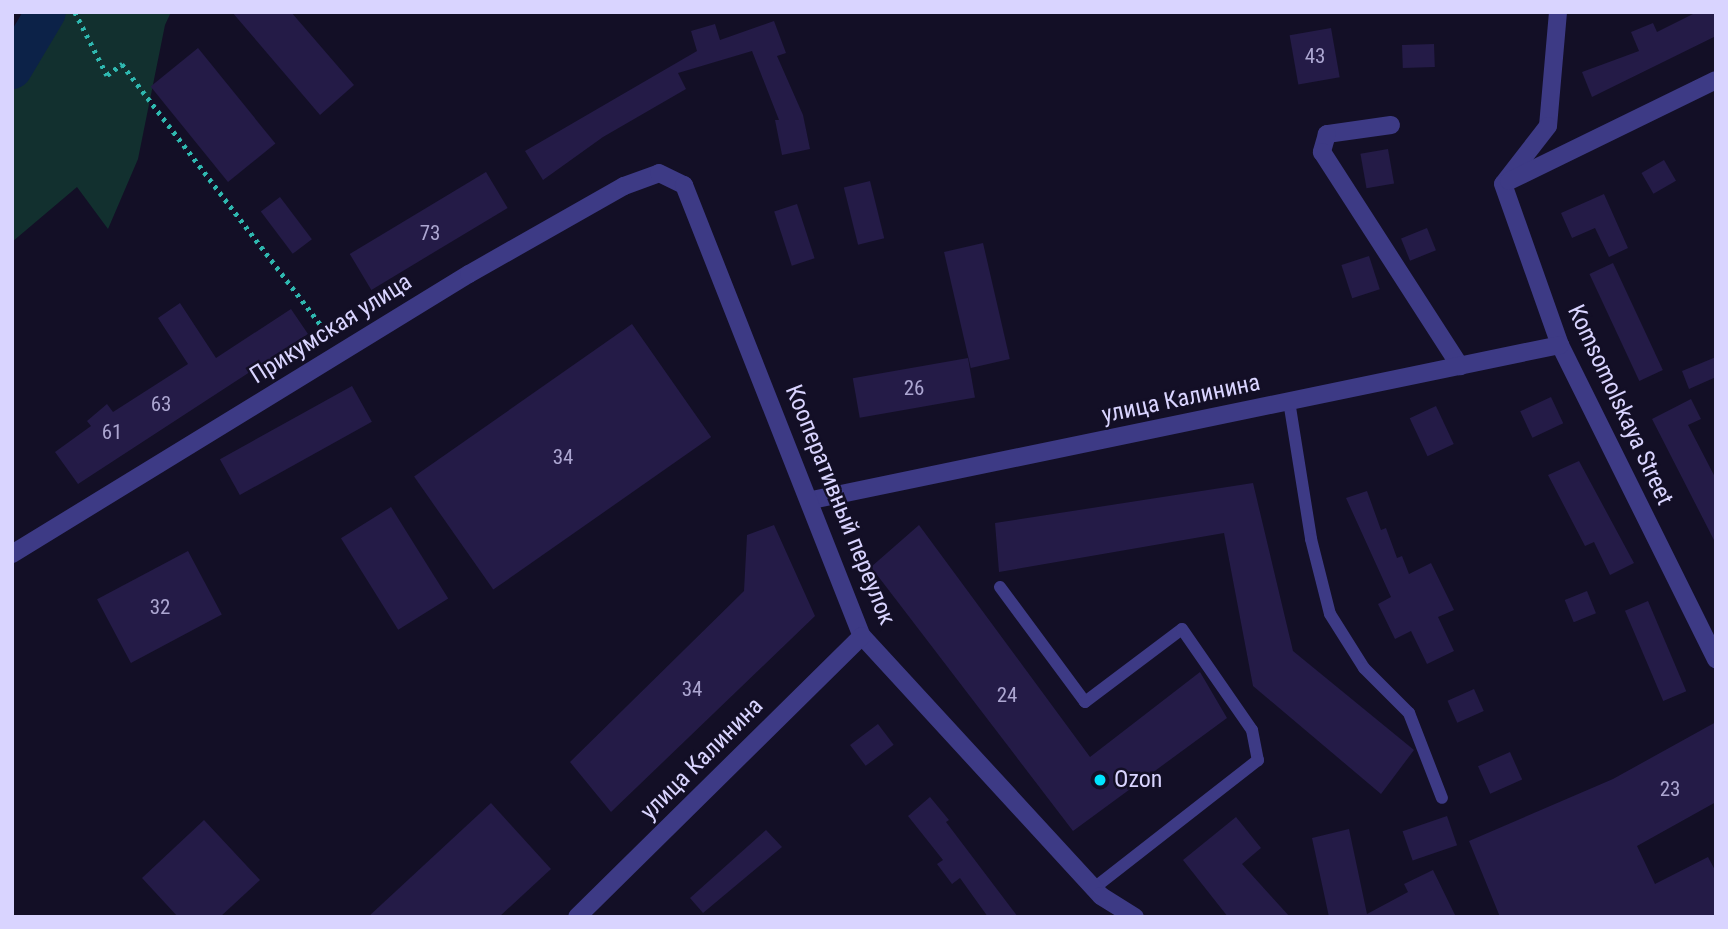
<!DOCTYPE html>
<meta charset="utf-8">
<style>
body{margin:0}
#map{position:relative;width:1728px;height:929px;overflow:hidden;background:#130f26;font-family:"Roboto Condensed",sans-serif}
div>[style]{position:absolute}
.green>*{inset:0;background:#12302f}
.river>*{height:40px;margin:-20px;padding:0 20px;transform-origin:20px;border-radius:20px;background:#0c2248}
.building>*{inset:0;background:#241b47;transform-origin:0 0}
.path>*{height:4.5px;margin-top:-2.25px;transform-origin:0;background:repeating-linear-gradient(90deg,#2fb8b0 0 3.5px,transparent 0 8.5px)}
.lane>*{height:12px;margin:-6px;padding:0 6px;transform-origin:6px;border-radius:6px;background:#3d3a85}
.street>*{height:18px;margin:-9px;padding:0 9px;transform-origin:9px;border-radius:9px;background:#3d3a85}
.dots>*{width:19px;height:19px;translate:-50% -50%;box-sizing:border-box;border:4px solid #130f26;border-radius:50%}
span{translate:-50% -50%;white-space:nowrap;text-align:center;line-height:1.15;-webkit-text-stroke:5px #130f26;paint-order:stroke}
.number-label{font-size:21px;color:#aca6d1}
.number-label span{-webkit-text-stroke-width:0}
.street-label{font-size:24px;color:#d9d4ff}
.poi-label{font-size:24px;color:#d9d4ff}
.left{translate:0 -50%;text-align:left}
.frame{position:absolute;inset:0;border:14px solid #d9d4ff;pointer-events:none}
</style>
<div id="map">
<div class="green">
<i style="clip-path:polygon(60px 12px,171px 12px,165px 25px,138px 159px,108px 229px,77px 187px,12px 242px,12px 84px)"></i>
</div>
<div class="river">
<i style="left:12px;top:69px;width:66px;rotate:-59.2deg"></i>
</div>
<div class="building">
<i style="clip-path:polygon(232px 12px,291px 12px,354px 85px,320px 115px)"></i>
<i style="clip-path:polygon(1697px 12px,1716px 12px,1716px 36px,1592px 97px,1582px 72px,1639px 51px,1631px 32px,1653px 23px,1657px 32px)"></i>
<i style="clip-path:polygon(774px 21px,786px 53px,777px 56px,803px 115px,810px 149px,782px 155px,775px 120px,779px 120px,752px 51px,678px 73px,686px 89px,603px 137px,543px 180px,525px 151px,697px 51px,691px 31px,715px 24px,720px 40px)"></i>
<i style="left:1331px;top:28px;width:50px;height:42px;rotate:80deg"></i>
<i style="left:1434px;top:44px;width:23px;height:32px;rotate:88deg"></i>
<i style="left:198px;top:48px;width:123px;height:61px;rotate:51deg"></i>
<i style="left:1388px;top:149px;width:35px;height:28px;rotate:80deg"></i>
<i style="left:1664px;top:160px;width:24px;height:26px;rotate:60deg"></i>
<i style="left:486px;top:172px;width:42px;height:159px;rotate:59deg"></i>
<i style="left:870px;top:181px;width:59px;height:27px;rotate:76deg"></i>
<i style="clip-path:polygon(1604px 194px,1628px 248px,1609px 257px,1595px 228px,1572px 238px,1561px 213px)"></i>
<i style="left:280px;top:197px;width:53px;height:24px;rotate:53deg"></i>
<i style="left:797px;top:204px;width:57px;height:24px;rotate:72deg"></i>
<i style="left:1427px;top:228px;width:24px;height:28px;rotate:68deg"></i>
<i style="left:983px;top:243px;width:119px;height:40px;rotate:77deg"></i>
<i style="left:1369px;top:256px;width:35px;height:29px;rotate:72deg"></i>
<i style="left:1613px;top:263px;width:118px;height:26px;rotate:65deg"></i>
<i style="clip-path:polygon(180px 303px,216px 358px,291px 309px,308px 334px,78px 484px,55px 452px,91px 426px,87px 421px,107px 404px,113px 412px,188px 364px,158px 318px)"></i>
<i style="left:632px;top:324px;width:138px;height:266px;rotate:55deg"></i>
<i style="clip-path:polygon(1716px 357px,1716px 377px,1689px 389px,1682px 371px)"></i>
<i style="left:968px;top:358px;width:40px;height:117px;rotate:80deg"></i>
<i style="left:352px;top:386px;width:41px;height:151px;rotate:61deg"></i>
<i style="left:1551px;top:397px;width:29px;height:34px;rotate:65deg"></i>
<i style="clip-path:polygon(1691px 399px,1701px 419px,1688px 425px,1716px 479px,1716px 544px,1652px 419px)"></i>
<i style="left:1436px;top:406px;width:42px;height:29px;rotate:65deg"></i>
<i style="clip-path:polygon(1579px 461px,1634px 563px,1610px 575px,1594px 542px,1585px 546px,1548px 475px)"></i>
<i style="clip-path:polygon(1253px 483px,1293px 651px,1414px 750px,1381px 794px,1253px 686px,1224px 533px,999px 572px,995px 523px)"></i>
<i style="clip-path:polygon(1367px 491px,1381px 530px,1386px 528px,1397px 558px,1402px 556px,1409px 574px,1431px 563px,1454px 610px,1438px 617px,1454px 651px,1427px 664px,1411px 631px,1395px 639px,1378px 604px,1391px 597px,1346px 498px)"></i>
<i style="left:391px;top:507px;width:108px;height:59px;rotate:58deg"></i>
<i style="clip-path:polygon(774px 525px,815px 616px,611px 812px,570px 762px,744px 591px,747px 535px)"></i>
<i style="clip-path:polygon(919px 525px,1090px 757px,1200px 672px,1227px 718px,1073px 831px,871px 567px)"></i>
<i style="left:188px;top:551px;width:72px;height:103px;rotate:62deg"></i>
<i style="left:1587px;top:591px;width:24px;height:24px;rotate:68deg"></i>
<i style="left:1648px;top:601px;width:98px;height:25px;rotate:67deg"></i>
<i style="left:1474px;top:689px;width:24px;height:29px;rotate:66deg"></i>
<i style="clip-path:polygon(1716px 722px,1716px 802px,1637px 846px,1655px 884px,1708px 857px,1716px 872px,1716px 917px,1500px 917px,1469px 841px,1613px 779px)"></i>
<i style="left:878px;top:724px;width:26px;height:35px;rotate:53deg"></i>
<i style="left:1510px;top:752px;width:30px;height:35px;rotate:66deg"></i>
<i style="clip-path:polygon(930px 797px,949px 820px,946px 822px,1018px 917px,988px 917px,960px 878px,952px 884px,937px 864px,943px 860px,908px 816px)"></i>
<i style="clip-path:polygon(491px 803px,551px 869px,499px 917px,368px 917px)"></i>
<i style="left:1447px;top:816px;width:31px;height:47px;rotate:71deg"></i>
<i style="clip-path:polygon(1236px 817px,1261px 848px,1242px 864px,1290px 917px,1228px 917px,1183px 860px)"></i>
<i style="clip-path:polygon(204px 820px,260px 880px,220px 917px,178px 917px,142px 878px)"></i>
<i style="clip-path:polygon(1349px 829px,1367px 914px,1408px 892px,1404px 884px,1433px 870px,1456px 917px,1329px 917px,1312px 838px)"></i>
<i style="clip-path:polygon(766px 830px,782px 847px,703px 913px,690px 898px)"></i>
</div>
<div class="path">
<i style="left:75px;top:12px;width:71px;rotate:63.1deg"></i>
<i style="left:107px;top:75px;width:19px;rotate:-36deg"></i>
<i style="left:122px;top:64px;width:345px;rotate:52.7deg"></i>
</div>
<div class="lane">
<i style="left:1289px;top:401px;width:140px;rotate:80.9deg"></i>
<i style="left:1311px;top:539px;width:77px;rotate:75.8deg"></i>
<i style="left:1330px;top:614px;width:64px;rotate:57.8deg"></i>
<i style="left:1364px;top:668px;width:64px;rotate:45deg"></i>
<i style="left:1409px;top:713px;width:91px;rotate:68.8deg"></i>
<i style="left:1000px;top:587px;width:143px;rotate:53.5deg"></i>
<i style="left:1085px;top:702px;width:121px;rotate:-37deg"></i>
<i style="left:1182px;top:629px;width:123px;rotate:55.3deg"></i>
<i style="left:1252px;top:730px;width:31px;rotate:79deg"></i>
<i style="left:1258px;top:760px;width:208px;rotate:142deg"></i>
</div>
<div class="street">
<i style="left:1558px;top:12px;width:114px;rotate:95deg"></i>
<i style="left:1548px;top:126px;width:73px;rotate:127.8deg"></i>
<i style="left:1503px;top:184px;width:171px;rotate:70.5deg"></i>
<i style="left:1560px;top:345px;width:351px;rotate:63.6deg"></i>
<i style="left:1391px;top:125px;width:65px;rotate:172deg"></i>
<i style="left:1327px;top:134px;width:19px;rotate:106deg"></i>
<i style="left:1322px;top:152px;width:255px;rotate:57.2deg"></i>
<i style="left:1509px;top:181px;width:230px;rotate:-26deg"></i>
<i style="left:812px;top:500px;width:764px;rotate:-11.71deg"></i>
<i style="left:12px;top:554px;width:536px;rotate:-31.5deg"></i>
<i style="left:469px;top:274px;width:178px;rotate:-29.6deg"></i>
<i style="left:624px;top:186px;width:37px;rotate:-20deg"></i>
<i style="left:659px;top:173px;width:28px;rotate:26deg"></i>
<i style="left:684px;top:185px;width:485px;rotate:68.5deg"></i>
<i style="left:862px;top:636px;width:353px;rotate:47.4deg"></i>
<i style="left:1101px;top:896px;width:40px;rotate:32deg"></i>
<i style="left:577px;top:917px;width:400px;rotate:-44.6deg"></i>
</div>
<div class="dots">
<i style="left:1100px;top:780px;background:#00e5ff"></i>
</div>
<div class="number-label">
<span style="left:1315px;top:56px">43</span>
<span style="left:430px;top:233px">73</span>
<span style="left:914px;top:388px">26</span>
<span style="left:161px;top:404px">63</span>
<span style="left:112px;top:432px">61</span>
<span style="left:563px;top:457px">34</span>
<span style="left:160px;top:607px">32</span>
<span style="left:692px;top:689px">34</span>
<span style="left:1007px;top:695px">24</span>
<span style="left:1670px;top:789px">23</span>
</div>
<div class="street-label">
<span style="left:331px;top:329px;rotate:-32deg">Прикумская улица</span>
<span style="left:1181px;top:399px;rotate:-12deg">улица Калинина</span>
<span style="left:1620px;top:405px;rotate:65deg">Komsomolskaya Street</span>
<span style="left:840px;top:505px;rotate:68deg">Кооперативный переулок</span>
<span style="left:702px;top:759px;rotate:-45deg">улица Калинина</span>
</div>
<div class="poi-label">
<span class="left" style="left:1114px;top:780px">Ozon</span>
</div>
<div class="frame"></div>
</div>
